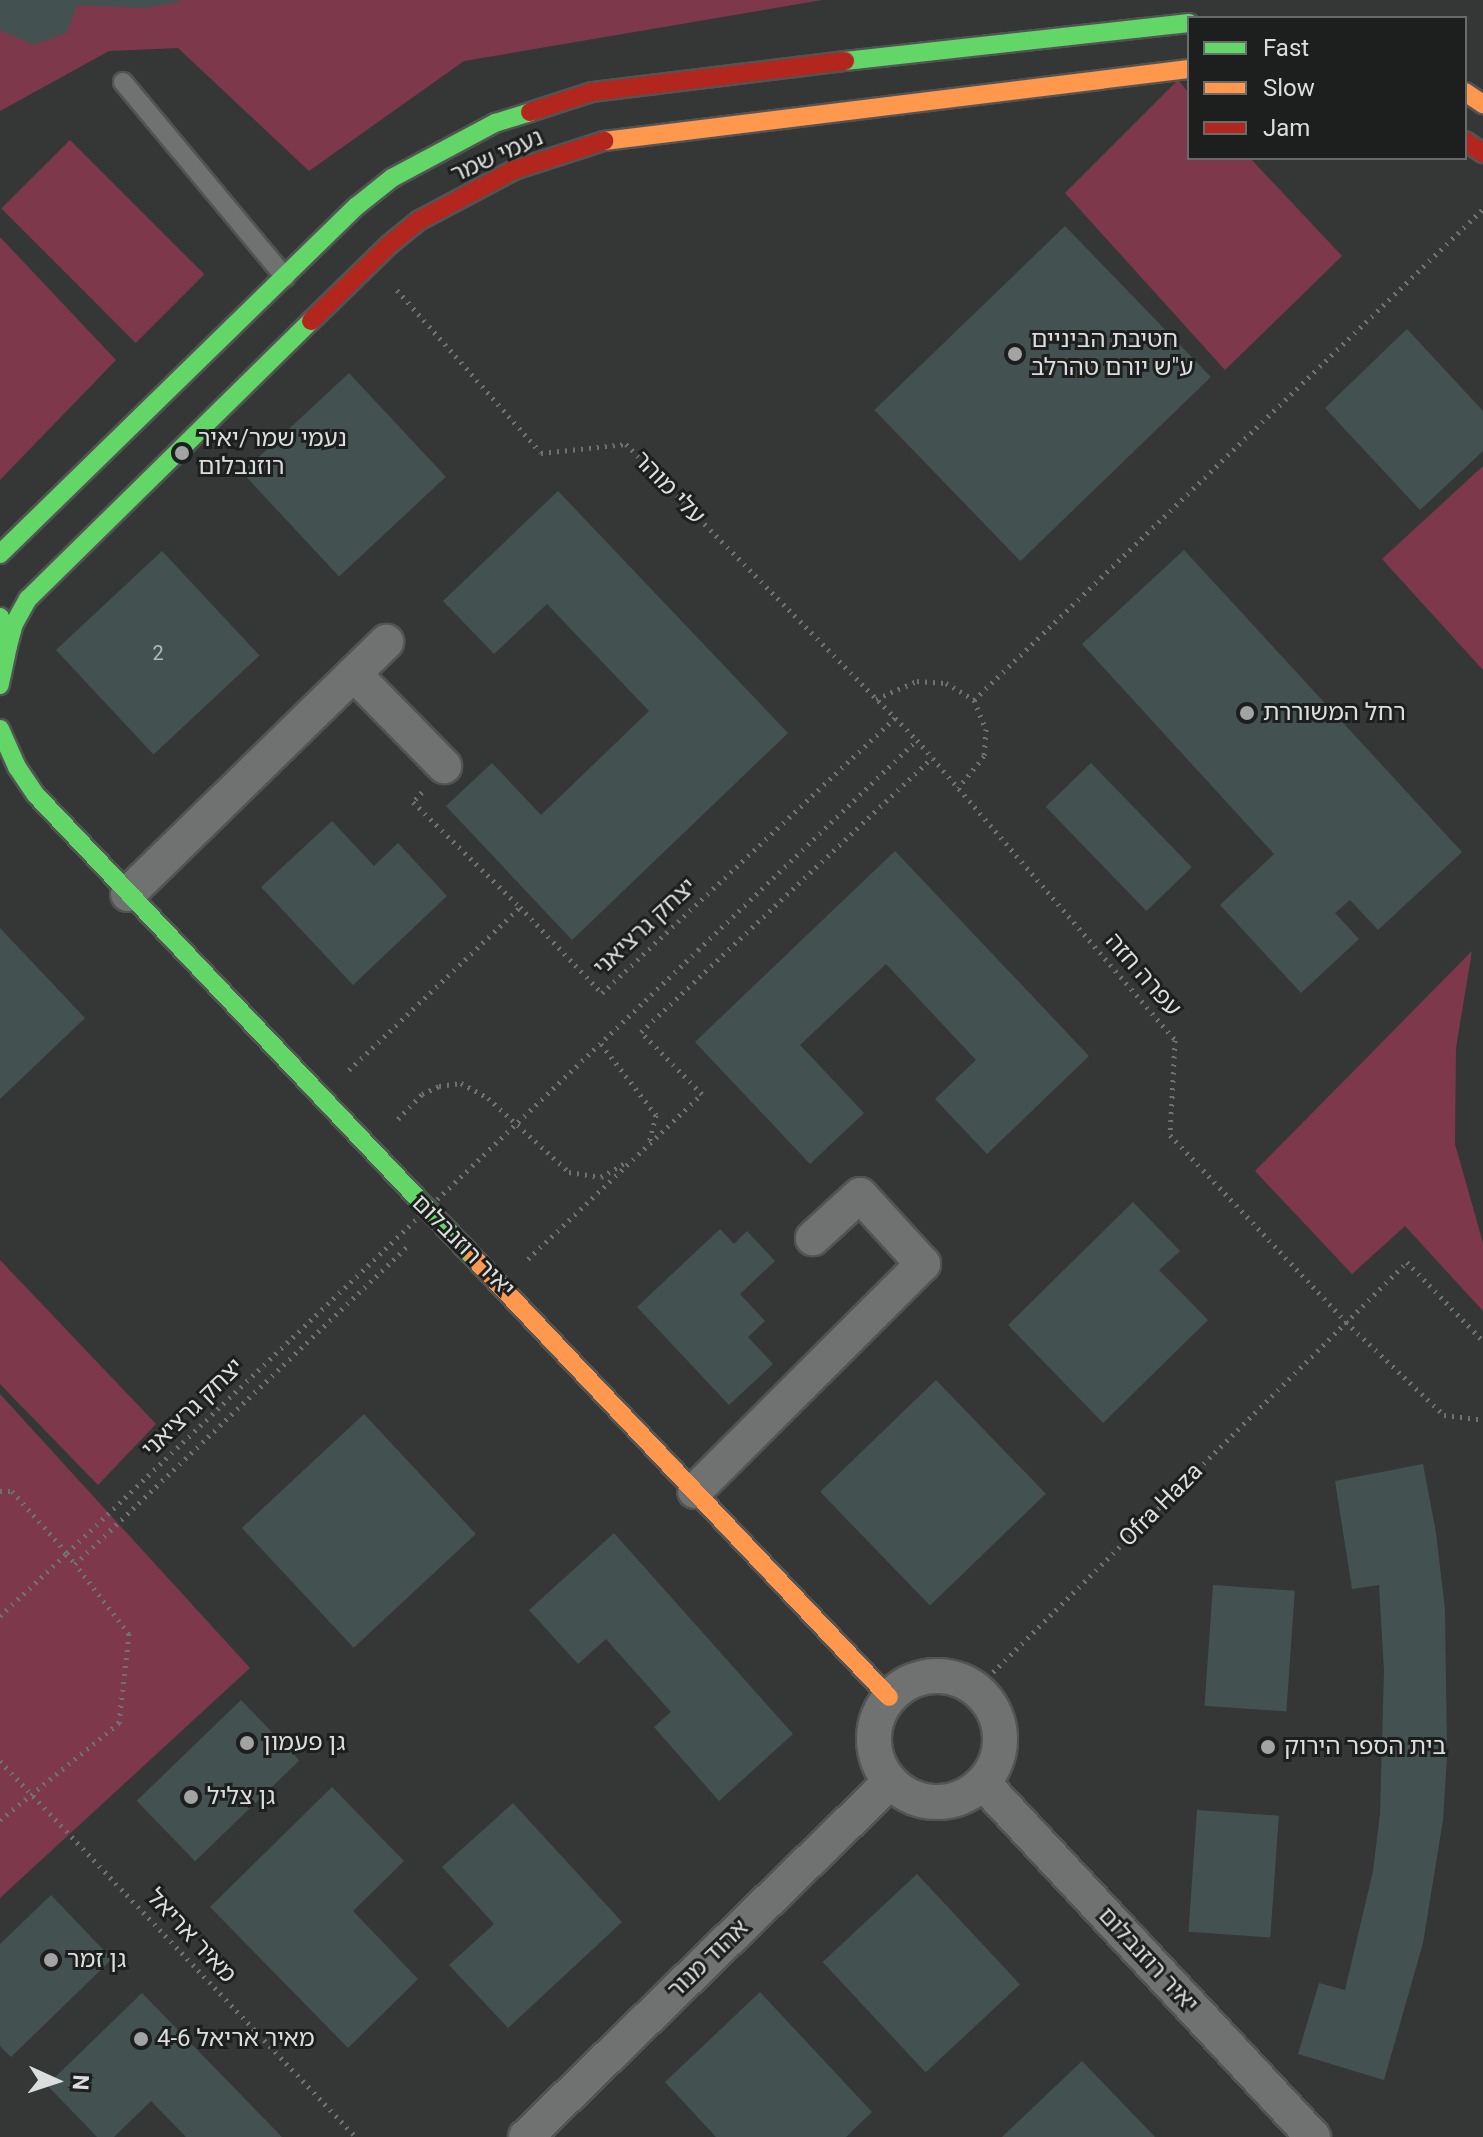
<!DOCTYPE html>
<meta charset="utf-8">
<style>
body{margin:0}
#map{position:relative;width:1483px;height:2137px;overflow:hidden;background:#343736;font-family:Roboto,"Noto Sans Hebrew",sans-serif}
div>[style]{position:absolute}
.green>*{inset:0;background:#7e384c;transform-origin:0 0}
.building>*{inset:0;background:#435251;transform-origin:0 0}
.path>*{height:5px;margin-top:-2.5px;transform-origin:0;background:repeating-linear-gradient(90deg,#707171 0 2px,transparent 0 8px)}
.roads{filter:drop-shadow(2px 0 #525454) drop-shadow(-2px 0 #525454) drop-shadow(0 2px #525454) drop-shadow(0 -2px #525454)}
.lane>*{height:18px;margin:-9px;padding:0 9px;transform-origin:9px;border-radius:9px;background:#707171}
.street>*{height:34px;margin:-17px;padding:0 17px;transform-origin:17px;border-radius:17px;background:#707171}
.street>.ring{margin:-17px;padding:0;box-sizing:content-box;background:none;border:34px solid #707171;border-radius:50%}
.fast>*{height:18px;margin:-9px;padding:0 9px;transform-origin:9px;border-radius:9px;background:#63d668}
.slow>*{height:18px;margin:-9px;padding:0 9px;transform-origin:9px;border-radius:9px;background:#ff974d}
.jam>*{height:18px;margin:-9px;padding:0 9px;transform-origin:9px;border-radius:9px;background:#b3261e}
.path-bridge>*{height:5px;margin-top:-2.5px;transform-origin:0;background:repeating-linear-gradient(90deg,#707171 0 2px,transparent 0 8px)}
.dots>*{width:22px;height:22px;translate:-50% -50%;box-sizing:border-box;border:4px solid #1c1f1e;border-radius:50%}
span{translate:-50% -50%;white-space:nowrap;text-align:center;line-height:1.15;-webkit-text-stroke:6px #1c1f1e;paint-order:stroke}
.number-label{font-size:20px;color:#b5bbbb}
.number-label span{-webkit-text-stroke-width:0}
.street-label{font-size:24px;color:#dbdede}
.poi-label{font-size:24px;color:#dbdede}
.left{translate:0 -50%;text-align:left}
.legend{position:absolute;left:1187px;top:16px;width:280px;height:144px;box-sizing:border-box;background:#1c1f1e;border:2px solid #686b6b;margin:0;padding:10px 14px;list-style:none;font-size:24px;color:#dbdede}
.legend li{display:flex;align-items:center;gap:16px;height:40px}
.legend b{width:40px;border:2px solid #686b6b}
.north{position:absolute;left:16px;top:2041px;width:80px;height:80px;-webkit-text-stroke:6px #1c1f1e;paint-order:stroke;rotate:93deg;font-size:22px;font-weight:700;line-height:32px;text-align:center;color:#dbdede}
.north::after{content:'';display:block;margin:auto;width:28px;height:36px;background:#dbdede;clip-path:polygon(50% 0,100% 100%,50% 72%,0 100%)}
</style>
<div id="map">
<div class="green">
<i style="clip-path:polygon(0 0,822px 0,464px 61px,309px 171px,178px 48px,109px 51px,0 111px)"></i>
<i style="clip-path:polygon(1178px 80px,1189px 93px,1189px 158px,1250px 158px,1342px 256px,1225px 370px,1065px 193px)"></i>
<i style="left:70px;top:140px;width:190px;height:97px;rotate:45deg"></i>
<i style="clip-path:polygon(0 237px,116px 360px,0 480px)"></i>
<i style="clip-path:polygon(1483px 466px,1483px 670px,1382px 559px)"></i>
<i style="clip-path:polygon(1472px 951px,1456px 1048px,1455px 1144px,1483px 1243px,1483px 1311px,1405px 1226px,1352px 1274px,1255px 1171px)"></i>
<i style="clip-path:polygon(0 1260px,156px 1424px,98px 1485px,0 1384px)"></i>
<i style="clip-path:polygon(0 1394px,250px 1668px,0 1898px)"></i>
</div>
<div class="building">
<i style="clip-path:polygon(0 0,180px 0,180px 2px,144px 8px,78px 5px,66px 33px,33px 45px,0 30px)"></i>
<i style="left:1065px;top:226px;width:210px;height:265px;rotate:46deg"></i>
<i style="clip-path:polygon(1407px 329px,1483px 411px,1483px 451px,1420px 510px,1325px 408px)"></i>
<i style="left:349px;top:373px;width:142px;height:146px;rotate:47deg"></i>
<i style="clip-path:polygon(558px 491px,788px 733px,572px 940px,446px 806px,492px 763px,541px 815px,649px 711px,547px 604px,494px 654px,443px 601px)"></i>
<i style="clip-path:polygon(1184px 550px,1462px 852px,1378px 930px,1350px 900px,1335px 913px,1359px 939px,1301px 993px,1220px 905px,1274px 854px,1082px 644px)"></i>
<i style="left:162px;top:551px;width:143px;height:145px;rotate:47deg"></i>
<i style="left:1091px;top:763px;width:145px;height:63px;rotate:46deg"></i>
<i style="clip-path:polygon(332px 821px,374px 866px,398px 843px,447px 896px,353px 985px,261px 887px)"></i>
<i style="clip-path:polygon(895px 851px,1089px 1056px,987px 1154px,935px 1099px,976px 1060px,886px 964px,800px 1045px,864px 1113px,810px 1164px,695px 1042px)"></i>
<i style="clip-path:polygon(0 928px,85px 1018px,0 1099px)"></i>
<i style="clip-path:polygon(1133px 1202px,1180px 1251px,1159px 1270px,1208px 1320px,1103px 1423px,1008px 1325px)"></i>
<i style="clip-path:polygon(720px 1229px,734px 1244px,747px 1231px,775px 1261px,740px 1294px,765px 1321px,748px 1337px,773px 1364px,729px 1405px,637px 1307px)"></i>
<i style="left:936px;top:1380px;width:158px;height:161px;rotate:46deg"></i>
<i style="left:364px;top:1414px;width:164px;height:167px;rotate:47deg"></i>
<i style="clip-path:polygon(1423px 1464px,1436px 1533px,1445px 1609px,1447px 1757px,1443px 1820px,1423px 1943px,1384px 2080px,1298px 2054px,1319px 1983px,1345px 1990px,1373px 1871px,1380px 1814px,1384px 1671px,1379px 1585px,1352px 1589px,1335px 1481px)"></i>
<i style="clip-path:polygon(614px 1533px,793px 1734px,719px 1801px,654px 1727px,671px 1712px,606px 1639px,578px 1664px,529px 1610px)"></i>
<i style="left:1213px;top:1585px;width:82px;height:121px;rotate:4deg"></i>
<i style="left:241px;top:1700px;width:84px;height:145px;rotate:46deg"></i>
<i style="clip-path:polygon(332px 1787px,404px 1861px,353px 1911px,418px 1979px,348px 2048px,210px 1907px)"></i>
<i style="clip-path:polygon(513px 1803px,622px 1922px,508px 2028px,449px 1965px,494px 1924px,442px 1867px)"></i>
<i style="left:1197px;top:1810px;width:82px;height:122px;rotate:4deg"></i>
<i style="left:917px;top:1874px;width:151px;height:129px;rotate:47deg"></i>
<i style="clip-path:polygon(51px 1895px,112px 1959px,11px 2057px,0 2046px,0 1944px)"></i>
<i style="clip-path:polygon(760px 1992px,872px 2112px,846px 2137px,716px 2137px,665px 2082px)"></i>
<i style="clip-path:polygon(142px 1993px,282px 2137px,186px 2137px,151px 2101px,114px 2137px,97px 2137px,47px 2085px)"></i>
<i style="clip-path:polygon(1082px 2061px,1155px 2137px,1002px 2137px)"></i>
</div>
<div class="path">
<i style="left:397px;top:290px;width:217px;rotate:48.5deg"></i>
<i style="left:541px;top:453px;width:85px;rotate:-6deg"></i>
<i style="left:626px;top:444px;width:415px;rotate:45.5deg"></i>
<i style="left:917px;top:740px;width:396px;rotate:49.3deg"></i>
<i style="left:1175px;top:1040px;width:95px;rotate:93deg"></i>
<i style="left:1170px;top:1135px;width:257px;rotate:46.7deg"></i>
<i style="left:1346px;top:1322px;width:135px;rotate:43.5deg"></i>
<i style="left:1444px;top:1415px;width:39px;rotate:7deg"></i>
<i style="left:876px;top:699px;width:45px;rotate:-23.7deg"></i>
<i style="left:917px;top:681px;width:29px;rotate:4deg"></i>
<i style="left:946px;top:683px;width:33px;rotate:31deg"></i>
<i style="left:974px;top:700px;width:31px;rotate:68deg"></i>
<i style="left:986px;top:729px;width:27px;rotate:94deg"></i>
<i style="left:984px;top:756px;width:41px;rotate:129.1deg"></i>
<i style="left:974px;top:700px;width:707px;rotate:-43.97deg"></i>
<i style="left:422px;top:792px;width:13px;rotate:132deg"></i>
<i style="left:413px;top:802px;width:150px;rotate:44.5deg"></i>
<i style="left:698px;top:950px;width:303px;rotate:-43.8deg"></i>
<i style="left:601px;top:1044px;width:90px;rotate:52.2deg"></i>
<i style="left:656px;top:1115px;width:29px;rotate:104deg"></i>
<i style="left:349px;top:1070px;width:236px;rotate:-43.6deg"></i>
<i style="left:520px;top:907px;width:119px;rotate:46.4deg"></i>
<i style="left:602px;top:993px;width:402px;rotate:-43.2deg"></i>
<i style="left:398px;top:1119px;width:35px;rotate:-46deg"></i>
<i style="left:422px;top:1094px;width:19px;rotate:-25deg"></i>
<i style="left:439px;top:1086px;width:22px;rotate:-8deg"></i>
<i style="left:461px;top:1083px;width:31px;rotate:29deg"></i>
<i style="left:488px;top:1098px;width:110px;rotate:42.4deg"></i>
<i style="left:569px;top:1172px;width:32px;rotate:9deg"></i>
<i style="left:601px;top:1177px;width:29px;rotate:-31deg"></i>
<i style="left:528px;top:1259px;width:240px;rotate:-43.5deg"></i>
<i style="left:702px;top:1094px;width:87px;rotate:-134.5deg"></i>
<i style="left:641px;top:1032px;width:400px;rotate:-43.3deg"></i>
<i style="left:0;top:1491px;width:12px"></i>
<i style="left:12px;top:1491px;width:83px;rotate:48.4deg"></i>
<i style="left:0;top:1616px;width:92px;rotate:-43.2deg"></i>
<i style="left:67px;top:1553px;width:14px;rotate:54deg"></i>
<i style="left:75px;top:1564px;width:462px;rotate:-43.7deg"></i>
<i style="left:976px;top:1689px;width:607px;rotate:-44.73deg"></i>
<i style="left:1407px;top:1262px;width:110px;rotate:46.1deg"></i>
<i style="left:0;top:1761px;width:518px;rotate:46.57deg"></i>
<i style="left:0;top:1820px;width:154px;rotate:-39.2deg"></i>
<i style="left:119px;top:1723px;width:90px;rotate:-83.6deg"></i>
<i style="left:129px;top:1634px;width:88px;rotate:-127.6deg"></i>
</div>
<div class="roads">
<div class="lane">
<i style="left:123px;top:82px;width:254px;rotate:50.3deg"></i>
</div>
<div class="street">
<i style="left:354px;top:674px;width:129px;rotate:45.6deg"></i>
<i style="left:128px;top:894px;width:361px;rotate:-44.3deg"></i>
<i style="left:695px;top:1491px;width:322px;rotate:-44.9deg"></i>
<i style="left:923px;top:1264px;width:93px;rotate:-132.4deg"></i>
<i style="left:860px;top:1195px;width:64px;rotate:137.5deg"></i>
<i class="ring" style="left:874px;top:1676px;width:92px;height:92px"></i>
<i style="left:983px;top:1783px;width:484px;rotate:47deg"></i>
<i style="left:526px;top:2137px;width:508px;rotate:-44.28deg"></i>
</div>
<div class="fast">
<i style="left:845px;top:61px;width:346px;rotate:-6.3deg"></i>
<i style="left:0;top:554px;width:499px;rotate:-44.3deg"></i>
<i style="left:357px;top:206px;width:45px;rotate:-38.7deg"></i>
<i style="left:392px;top:178px;width:117px;rotate:-28.1deg"></i>
<i style="left:495px;top:123px;width:37px;rotate:-17deg"></i>
<i style="left:0;top:617px;width:30px;rotate:75deg"></i>
<i style="left:8px;top:646px;width:40px;rotate:102deg"></i>
<i style="left:8px;top:646px;width:23px;rotate:-75deg"></i>
<i style="left:14px;top:624px;width:29px;rotate:-61deg"></i>
<i style="left:28px;top:599px;width:397px;rotate:-44.5deg"></i>
<i style="left:0;top:729px;width:42px;rotate:65.9deg"></i>
<i style="left:17px;top:767px;width:34px;rotate:56deg"></i>
<i style="left:36px;top:795px;width:637px;rotate:46.59deg"></i>
</div>
<div class="slow">
<i style="left:1465px;top:92px;width:22px;rotate:34deg"></i>
<i style="left:604px;top:141px;width:589px;rotate:-7.02deg"></i>
<i style="left:474px;top:1258px;width:604px;rotate:46.61deg"></i>
</div>
<div class="jam">
<i style="left:530px;top:112px;width:65px;rotate:-17.9deg"></i>
<i style="left:592px;top:92px;width:255px;rotate:-7deg"></i>
<i style="left:1465px;top:141px;width:22px;rotate:34deg"></i>
<i style="left:311px;top:321px;width:110px;rotate:-44.3deg"></i>
<i style="left:390px;top:244px;width:38px;rotate:-39deg"></i>
<i style="left:420px;top:220px;width:106px;rotate:-28deg"></i>
<i style="left:514px;top:170px;width:95px;rotate:-17.9deg"></i>
</div>
</div>
<div class="path-bridge">
<i style="left:67px;top:1553px;width:873px;rotate:-43.7deg"></i>
</div>
<div class="dots">
<i style="left:1015px;top:354px;background:#a1a4a3"></i>
<i style="left:182px;top:453px;background:#a1a4a3"></i>
<i style="left:1247px;top:713px;background:#a1a4a3"></i>
<i style="left:247px;top:1743px;background:#a1a4a3"></i>
<i style="left:1268px;top:1747px;background:#a1a4a3"></i>
<i style="left:191px;top:1797px;background:#a1a4a3"></i>
<i style="left:51px;top:1960px;background:#a1a4a3"></i>
<i style="left:141px;top:2039px;background:#a1a4a3"></i>
</div>
<div class="number-label">
<span style="left:158px;top:653px">2</span>
</div>
<div class="street-label">
<span style="left:497px;top:156px;rotate:-24deg">נעמי שמר</span>
<span style="left:669px;top:488px;rotate:46deg">עלי מוהר</span>
<span style="left:645px;top:927px;rotate:-43deg">יצחק גרציאני</span>
<span style="left:1143px;top:975px;rotate:49deg">עפרה חזה</span>
<span style="left:463px;top:1246px;rotate:45deg">יאיר רוזנבלום</span>
<span style="left:193px;top:1408px;rotate:-44deg">יצחק גרציאני</span>
<span style="left:1161px;top:1505px;rotate:-45deg">Ofra Haza</span>
<span style="left:191px;top:1936px;rotate:47deg">מאיר אריאל</span>
<span style="left:708px;top:1959px;rotate:-44deg">אהוד מנור</span>
<span style="left:1148px;top:1960px;rotate:47deg">יאיר רוזנבלום</span>
</div>
<div class="poi-label">
<span class="left" style="left:1031px;top:354px">חטיבת הביניים<br>ע"ש יורם טהרלב</span>
<span class="left" style="left:198px;top:453px">נעמי שמר/יאיר<br>רוזנבלום</span>
<span class="left" style="left:1263px;top:713px">רחל המשוררת</span>
<span class="left" style="left:263px;top:1743px">גן פעמון</span>
<span class="left" style="left:1284px;top:1747px">בית הספר הירוק</span>
<span class="left" style="left:207px;top:1797px">גן צליל</span>
<span class="left" style="left:67px;top:1960px">גן זמר</span>
<span class="left" style="left:157px;top:2039px">מאיר אריאל 4-6</span>
</div>
<ul class="legend">
<li><b style="height:10px;background:#63d668"></b>Fast</li>
<li><b style="height:10px;background:#ff974d"></b>Slow</li>
<li><b style="height:10px;background:#b3261e"></b>Jam</li>
</ul>
<div class="north">N</div>
</div>
